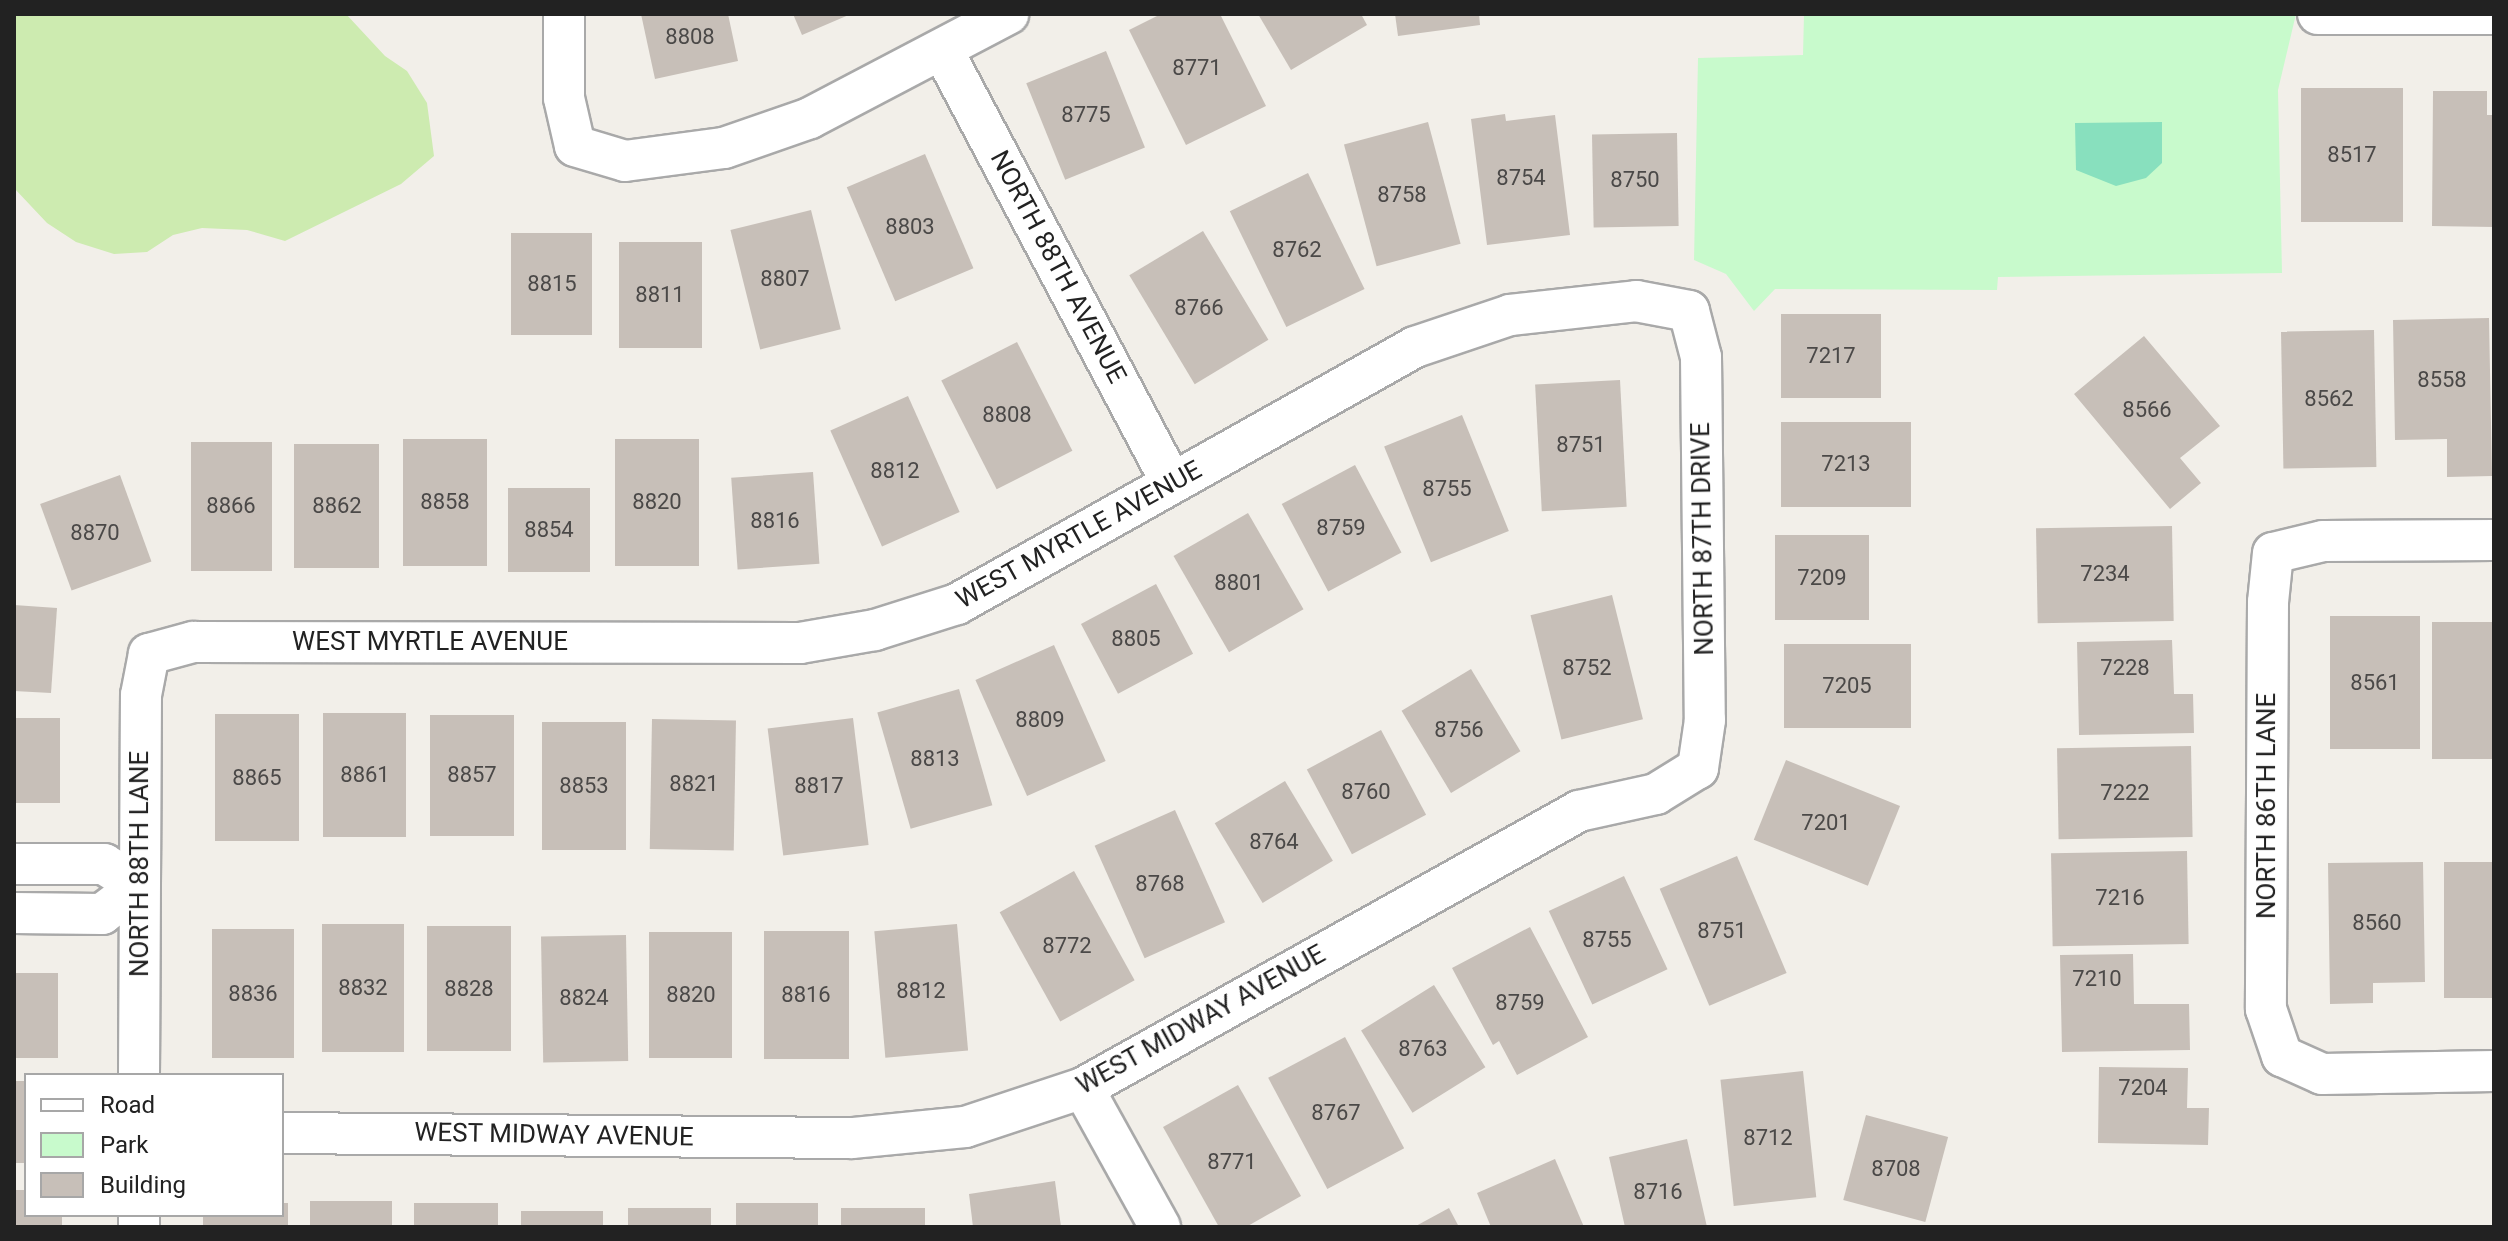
<!DOCTYPE html>
<style>
body{margin:0}
#map{position:relative;width:2508px;height:1241px;overflow:hidden;background:#f2efe9;font-family:Roboto,sans-serif}
div>[style]{position:absolute}
.grass>*{inset:0;background:#cdebb0}
.park>*{inset:0;background:#c8facc}
.pitch>*{inset:0;background:#88e0be}
.building>*{inset:0;background:#c7bfb8;transform-origin:0 0}
.roads{filter:drop-shadow(2px 0 #a9a9a9) drop-shadow(-2px 0 #a9a9a9) drop-shadow(0 2px #a9a9a9) drop-shadow(0 -2px #a9a9a9)}
.street>*{height:40px;margin:-20px;padding:0 20px;transform-origin:20px;border-radius:20px;background:#fff}
span{translate:-50% -50%;white-space:nowrap;text-align:center;line-height:1.15;-webkit-text-stroke:8px #fff;paint-order:stroke}
.number-label{font-size:22px;color:#4b4948}
.number-label span{-webkit-text-stroke-width:0}
.street-label{font-size:26px;color:#222}
.frame{position:absolute;inset:0;border:16px solid #222;pointer-events:none}
.legend{position:absolute;left:24px;top:1073px;width:260px;height:144px;box-sizing:border-box;background:#fff;border:2px solid #a7a7a7;margin:0;padding:10px 14px;list-style:none;font-size:24px;color:#222}
.legend li{display:flex;align-items:center;gap:16px;height:40px}
.legend b{width:40px;border:2px solid #a7a7a7}
</style>
<div id="map">
<div class="grass">
<i style="clip-path:polygon(14px 14px,346px 14px,385px 56px,407px 71px,427px 103px,434px 156px,401px 184px,285px 241px,247px 230px,202px 228px,173px 235px,147px 252px,114px 254px,76px 242px,47px 223px,14px 188px)"></i>
</div>
<div class="park">
<i style="clip-path:polygon(1804px 14px,2296px 14px,2278px 90px,2282px 273px,1998px 277px,1997px 290px,1775px 289px,1754px 311px,1726px 274px,1694px 260px,1698px 58px,1803px 55px)"></i>
</div>
<div class="pitch">
<i style="clip-path:polygon(2162px 122px,2162px 163px,2146px 178px,2116px 186px,2076px 170px,2075px 123px)"></i>
</div>
<div class="building">
<i style="clip-path:polygon(641px 14px,728px 14px,738px 61px,655px 79px)"></i>
<i style="clip-path:polygon(793px 14px,851px 14px,802px 35px)"></i>
<i style="clip-path:polygon(1161px 14px,1220px 14px,1266px 106px,1186px 145px,1129px 30px)"></i>
<i style="clip-path:polygon(1258px 14px,1361px 14px,1367px 25px,1291px 70px)"></i>
<i style="clip-path:polygon(1395px 14px,1479px 14px,1480px 25px,1398px 36px)"></i>
<i style="left:1106px;top:51px;width:104px;height:86px;rotate:68deg"></i>
<i style="left:2301px;top:88px;width:102px;height:134px"></i>
<i style="clip-path:polygon(2433px 91px,2487px 91px,2487px 115px,2494px 115px,2494px 227px,2432px 226px)"></i>
<i style="clip-path:polygon(1505px 114px,1506px 121px,1555px 115px,1570px 235px,1487px 245px,1471px 119px)"></i>
<i style="left:1428px;top:122px;width:126px;height:87px;rotate:75deg"></i>
<i style="left:1677px;top:133px;width:93px;height:85px;rotate:89deg"></i>
<i style="left:925px;top:154px;width:124px;height:85px;rotate:67deg"></i>
<i style="left:1308px;top:173px;width:129px;height:87px;rotate:64deg"></i>
<i style="left:811px;top:210px;width:123px;height:83px;rotate:76deg"></i>
<i style="left:1203px;top:231px;width:127px;height:86px;rotate:59deg"></i>
<i style="left:511px;top:233px;width:81px;height:102px"></i>
<i style="left:619px;top:242px;width:83px;height:106px"></i>
<i style="left:1781px;top:314px;width:100px;height:84px"></i>
<i style="clip-path:polygon(2489px 318px,2492px 476px,2447px 477px,2447px 439px,2395px 440px,2393px 320px)"></i>
<i style="left:2374px;top:330px;width:137px;height:93px;rotate:89deg"></i>
<i style="clip-path:polygon(2144px 336px,2220px 426px,2180px 458px,2201px 483px,2170px 509px,2074px 394px)"></i>
<i style="left:1017px;top:342px;width:122px;height:85px;rotate:63deg"></i>
<i style="left:1620px;top:380px;width:127px;height:85px;rotate:87deg"></i>
<i style="left:908px;top:396px;width:127px;height:85px;rotate:66deg"></i>
<i style="left:1462px;top:415px;width:125px;height:84px;rotate:68deg"></i>
<i style="left:1781px;top:422px;width:130px;height:85px"></i>
<i style="left:403px;top:439px;width:84px;height:127px"></i>
<i style="left:615px;top:439px;width:84px;height:127px"></i>
<i style="left:191px;top:442px;width:81px;height:129px"></i>
<i style="left:294px;top:444px;width:85px;height:124px"></i>
<i style="left:1355px;top:465px;width:99px;height:83px;rotate:62deg"></i>
<i style="left:813px;top:472px;width:92px;height:82px;rotate:86deg"></i>
<i style="left:120px;top:475px;width:92px;height:85px;rotate:70deg"></i>
<i style="left:508px;top:488px;width:82px;height:84px"></i>
<i style="left:1248px;top:513px;width:111px;height:86px;rotate:60deg"></i>
<i style="left:2172px;top:526px;width:95px;height:136px;rotate:89deg"></i>
<i style="left:1775px;top:535px;width:94px;height:85px"></i>
<i style="left:1156px;top:584px;width:79px;height:85px;rotate:62deg"></i>
<i style="left:1612px;top:595px;width:128px;height:84px;rotate:76deg"></i>
<i style="clip-path:polygon(14px 605px,57px 608px,51px 693px,14px 691px)"></i>
<i style="left:2330px;top:616px;width:90px;height:133px"></i>
<i style="left:2494px;top:622px;width:137px;height:62px;rotate:90deg"></i>
<i style="clip-path:polygon(2172px 640px,2174px 694px,2193px 694px,2194px 733px,2079px 735px,2077px 642px)"></i>
<i style="left:1784px;top:644px;width:127px;height:84px"></i>
<i style="left:1054px;top:645px;width:127px;height:86px;rotate:66deg"></i>
<i style="left:1471px;top:669px;width:96px;height:81px;rotate:59deg"></i>
<i style="left:959px;top:689px;width:121px;height:85px;rotate:74deg"></i>
<i style="left:323px;top:713px;width:83px;height:124px"></i>
<i style="left:215px;top:714px;width:84px;height:127px"></i>
<i style="left:430px;top:715px;width:84px;height:121px"></i>
<i style="left:14px;top:718px;width:46px;height:85px"></i>
<i style="left:853px;top:718px;width:128px;height:86px;rotate:83deg"></i>
<i style="left:652px;top:719px;width:84px;height:130px;rotate:1deg"></i>
<i style="left:542px;top:722px;width:84px;height:128px"></i>
<i style="left:1381px;top:730px;width:96px;height:84px;rotate:62deg"></i>
<i style="left:2191px;top:746px;width:91px;height:134px;rotate:89deg"></i>
<i style="left:1786px;top:760px;width:123px;height:86px;rotate:22deg"></i>
<i style="left:1285px;top:781px;width:93px;height:82px;rotate:59deg"></i>
<i style="left:1175px;top:810px;width:123px;height:88px;rotate:66deg"></i>
<i style="left:2187px;top:851px;width:93px;height:136px;rotate:89deg"></i>
<i style="left:1737px;top:856px;width:127px;height:84px;rotate:67deg"></i>
<i style="clip-path:polygon(2423px 862px,2425px 982px,2373px 983px,2373px 1003px,2330px 1004px,2328px 863px)"></i>
<i style="left:2494px;top:862px;width:136px;height:50px;rotate:90deg"></i>
<i style="left:1074px;top:871px;width:125px;height:85px;rotate:61deg"></i>
<i style="left:1624px;top:876px;width:103px;height:83px;rotate:65deg"></i>
<i style="left:322px;top:924px;width:82px;height:128px"></i>
<i style="left:957px;top:924px;width:127px;height:83px;rotate:85deg"></i>
<i style="left:427px;top:926px;width:84px;height:125px"></i>
<i style="clip-path:polygon(1530px 927px,1588px 1037px,1517px 1075px,1499px 1041px,1493px 1045px,1452px 968px)"></i>
<i style="left:212px;top:929px;width:82px;height:129px"></i>
<i style="left:764px;top:931px;width:85px;height:128px"></i>
<i style="left:649px;top:932px;width:83px;height:126px"></i>
<i style="left:626px;top:935px;width:126px;height:85px;rotate:89deg"></i>
<i style="clip-path:polygon(2133px 954px,2134px 1004px,2189px 1004px,2190px 1050px,2062px 1052px,2060px 955px)"></i>
<i style="left:14px;top:973px;width:44px;height:85px"></i>
<i style="left:1434px;top:985px;width:97px;height:86px;rotate:58deg"></i>
<i style="left:1345px;top:1037px;width:126px;height:87px;rotate:62deg"></i>
<i style="clip-path:polygon(2099px 1067px,2188px 1068px,2187px 1108px,2209px 1108px,2208px 1145px,2098px 1143px)"></i>
<i style="left:1803px;top:1071px;width:127px;height:83px;rotate:84deg"></i>
<i style="left:14px;top:1081px;width:12px;height:82px"></i>
<i style="clip-path:polygon(1238px 1085px,1301px 1196px,1246px 1227px,1219px 1227px,1163px 1127px)"></i>
<i style="left:1866px;top:1115px;width:85px;height:88px;rotate:15deg"></i>
<i style="clip-path:polygon(1687px 1139px,1707px 1227px,1625px 1227px,1609px 1157px)"></i>
<i style="clip-path:polygon(1555px 1159px,1584px 1227px,1491px 1227px,1477px 1193px)"></i>
<i style="clip-path:polygon(1055px 1181px,1061px 1227px,973px 1227px,969px 1194px)"></i>
<i style="clip-path:polygon(14px 1190px,26px 1190px,26px 1215px,62px 1215px,62px 1227px,14px 1227px)"></i>
<i style="left:310px;top:1201px;width:82px;height:26px"></i>
<i style="clip-path:polygon(282px 1203px,288px 1203px,288px 1227px,203px 1227px,203px 1215px,282px 1215px)"></i>
<i style="left:414px;top:1203px;width:84px;height:24px"></i>
<i style="left:736px;top:1203px;width:82px;height:24px"></i>
<i style="left:628px;top:1208px;width:83px;height:19px"></i>
<i style="left:841px;top:1208px;width:84px;height:19px"></i>
<i style="clip-path:polygon(1449px 1208px,1459px 1227px,1414px 1227px)"></i>
<i style="left:521px;top:1211px;width:82px;height:16px"></i>
</div>
<div class="roads">
<div class="street">
<i style="left:564px;top:14px;width:84px;rotate:90deg"></i>
<i style="left:564px;top:98px;width:49px;rotate:77.1deg"></i>
<i style="left:575px;top:146px;width:52px;rotate:16.7deg"></i>
<i style="left:625px;top:161px;width:100px;rotate:-7.5deg"></i>
<i style="left:724px;top:148px;width:91px;rotate:-19.2deg"></i>
<i style="left:810px;top:118px;width:224px;rotate:-27.7deg"></i>
<i style="left:2318px;top:14px;width:176px"></i>
<i style="left:943px;top:51px;width:489px;rotate:62.1deg"></i>
<i style="left:2494px;top:540px;width:171px;rotate:179.7deg"></i>
<i style="left:2323px;top:541px;width:51px;rotate:166.5deg"></i>
<i style="left:2273px;top:553px;width:49px;rotate:95.8deg"></i>
<i style="left:2268px;top:602px;width:407px;rotate:90.3deg"></i>
<i style="left:2266px;top:1009px;width:50px;rotate:71.2deg"></i>
<i style="left:2282px;top:1056px;width:44px;rotate:24.2deg"></i>
<i style="left:2322px;top:1074px;width:172px;rotate:-1deg"></i>
<i style="left:14px;top:864px;width:90px"></i>
<i style="left:104px;top:864px;width:41px;rotate:32.2deg"></i>
<i style="left:14px;top:913px;width:88px;rotate:0.7deg"></i>
<i style="left:102px;top:914px;width:46px;rotate:-37.1deg"></i>
<i style="left:139px;top:1075px;width:380px;rotate:-89.7deg"></i>
<i style="left:141px;top:695px;width:42px;rotate:-79deg"></i>
<i style="left:149px;top:654px;width:46px;rotate:-15.3deg"></i>
<i style="left:193px;top:642px;width:607px;rotate:0.09deg"></i>
<i style="left:800px;top:643px;width:76px;rotate:-9.8deg"></i>
<i style="left:875px;top:630px;width:86px;rotate:-17.6deg"></i>
<i style="left:957px;top:604px;width:525px;rotate:-29.3deg"></i>
<i style="left:1415px;top:347px;width:100px;rotate:-18.6deg"></i>
<i style="left:1510px;top:315px;width:127px;rotate:-6.3deg"></i>
<i style="left:1636px;top:301px;width:54px;rotate:10.7deg"></i>
<i style="left:1689px;top:311px;width:48px;rotate:75.4deg"></i>
<i style="left:1701px;top:357px;width:363px;rotate:89.4deg"></i>
<i style="left:1705px;top:720px;width:49px;rotate:98.3deg"></i>
<i style="left:1698px;top:768px;width:49px;rotate:148.2deg"></i>
<i style="left:1656px;top:794px;width:79px;rotate:167.6deg"></i>
<i style="left:1579px;top:811px;width:568px;rotate:150.82deg"></i>
<i style="left:1083px;top:1088px;width:124px;rotate:161.7deg"></i>
<i style="left:965px;top:1127px;width:114px;rotate:174.4deg"></i>
<i style="left:852px;top:1138px;width:570px;rotate:-179.5deg"></i>
<i style="left:1083px;top:1088px;width:159px;rotate:61deg"></i>
<i style="left:139px;top:1227px;width:12px;rotate:-90deg"></i>
</div>
</div>
<div class="number-label">
<span style="left:690px;top:37px">8808</span>
<span style="left:1197px;top:68px">8771</span>
<span style="left:1086px;top:115px">8775</span>
<span style="left:2352px;top:155px">8517</span>
<span style="left:1521px;top:178px">8754</span>
<span style="left:1635px;top:180px">8750</span>
<span style="left:1402px;top:195px">8758</span>
<span style="left:910px;top:227px">8803</span>
<span style="left:1297px;top:250px">8762</span>
<span style="left:785px;top:279px">8807</span>
<span style="left:552px;top:284px">8815</span>
<span style="left:660px;top:295px">8811</span>
<span style="left:1199px;top:308px">8766</span>
<span style="left:1831px;top:356px">7217</span>
<span style="left:2442px;top:380px">8558</span>
<span style="left:2329px;top:399px">8562</span>
<span style="left:2147px;top:410px">8566</span>
<span style="left:1007px;top:415px">8808</span>
<span style="left:1581px;top:445px">8751</span>
<span style="left:1846px;top:464px">7213</span>
<span style="left:895px;top:471px">8812</span>
<span style="left:1447px;top:489px">8755</span>
<span style="left:445px;top:502px">8858</span>
<span style="left:657px;top:502px">8820</span>
<span style="left:231px;top:506px">8866</span>
<span style="left:337px;top:506px">8862</span>
<span style="left:775px;top:521px">8816</span>
<span style="left:1341px;top:528px">8759</span>
<span style="left:549px;top:530px">8854</span>
<span style="left:95px;top:533px">8870</span>
<span style="left:2105px;top:574px">7234</span>
<span style="left:1822px;top:578px">7209</span>
<span style="left:1239px;top:583px">8801</span>
<span style="left:1136px;top:639px">8805</span>
<span style="left:1587px;top:668px">8752</span>
<span style="left:2125px;top:668px">7228</span>
<span style="left:2375px;top:683px">8561</span>
<span style="left:1847px;top:686px">7205</span>
<span style="left:1040px;top:720px">8809</span>
<span style="left:1459px;top:730px">8756</span>
<span style="left:935px;top:759px">8813</span>
<span style="left:365px;top:775px">8861</span>
<span style="left:472px;top:775px">8857</span>
<span style="left:257px;top:778px">8865</span>
<span style="left:694px;top:784px">8821</span>
<span style="left:584px;top:786px">8853</span>
<span style="left:819px;top:786px">8817</span>
<span style="left:1366px;top:792px">8760</span>
<span style="left:2125px;top:793px">7222</span>
<span style="left:1826px;top:823px">7201</span>
<span style="left:1274px;top:842px">8764</span>
<span style="left:1160px;top:884px">8768</span>
<span style="left:2120px;top:898px">7216</span>
<span style="left:2377px;top:923px">8560</span>
<span style="left:1722px;top:931px">8751</span>
<span style="left:1607px;top:940px">8755</span>
<span style="left:1067px;top:946px">8772</span>
<span style="left:2097px;top:979px">7210</span>
<span style="left:363px;top:988px">8832</span>
<span style="left:469px;top:989px">8828</span>
<span style="left:921px;top:991px">8812</span>
<span style="left:253px;top:994px">8836</span>
<span style="left:691px;top:995px">8820</span>
<span style="left:806px;top:995px">8816</span>
<span style="left:584px;top:998px">8824</span>
<span style="left:1520px;top:1003px">8759</span>
<span style="left:1423px;top:1049px">8763</span>
<span style="left:2143px;top:1088px">7204</span>
<span style="left:1336px;top:1113px">8767</span>
<span style="left:1768px;top:1138px">8712</span>
<span style="left:1232px;top:1162px">8771</span>
<span style="left:1896px;top:1169px">8708</span>
<span style="left:1658px;top:1192px">8716</span>
</div>
<div class="street-label">
<span style="left:1058px;top:267px;rotate:62deg">NORTH 88TH AVENUE</span>
<span style="left:1079px;top:535px;rotate:-29deg">WEST MYRTLE AVENUE</span>
<span style="left:1703px;top:539px;rotate:-91deg">NORTH 87TH DRIVE</span>
<span style="left:430px;top:642px">WEST MYRTLE AVENUE</span>
<span style="left:2267px;top:806px;rotate:-90deg">NORTH 86TH LANE</span>
<span style="left:140px;top:864px;rotate:-90deg">NORTH 88TH LANE</span>
<span style="left:1201px;top:1020px;rotate:-29deg">WEST MIDWAY AVENUE</span>
<span style="left:554px;top:1135px;rotate:1deg">WEST MIDWAY AVENUE</span>
</div>
<div class="frame"></div>
<ul class="legend">
<li><b style="height:10px;background:#fff"></b>Road</li>
<li><b style="height:22px;background:#c8facc"></b>Park</li>
<li><b style="height:22px;background:#c7bfb8"></b>Building</li>
</ul>
</div>
